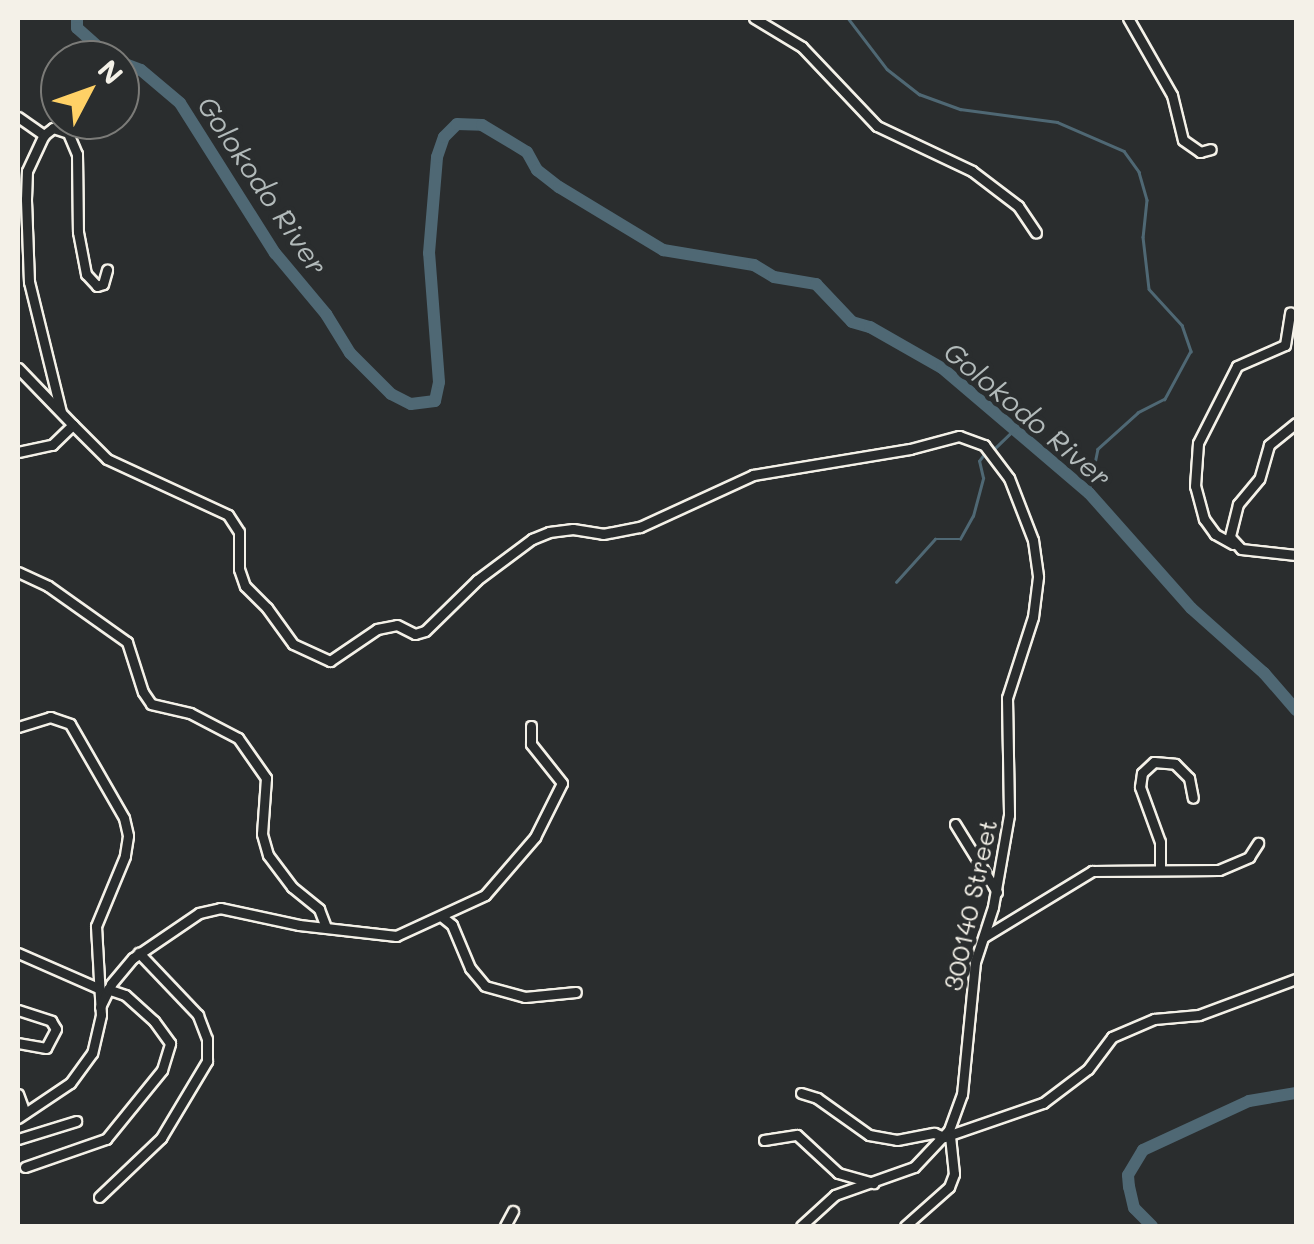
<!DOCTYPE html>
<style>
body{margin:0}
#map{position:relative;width:1314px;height:1244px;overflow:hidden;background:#2a2d2e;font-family:Mali,sans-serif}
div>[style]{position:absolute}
.stream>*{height:2.5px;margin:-1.25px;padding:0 1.25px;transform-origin:1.25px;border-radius:1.25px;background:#4f6874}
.river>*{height:12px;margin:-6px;padding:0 6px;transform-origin:6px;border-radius:6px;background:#4f6874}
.roads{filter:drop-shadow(2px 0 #f4f1e8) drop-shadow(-2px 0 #f4f1e8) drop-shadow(0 2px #f4f1e8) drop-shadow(0 -2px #f4f1e8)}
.street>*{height:9px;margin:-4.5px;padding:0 4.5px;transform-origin:4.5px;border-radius:4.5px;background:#2a2d2e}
span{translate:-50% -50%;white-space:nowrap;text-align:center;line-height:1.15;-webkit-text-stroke:9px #2a2d2e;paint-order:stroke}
.street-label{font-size:25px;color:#f4f1e8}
.water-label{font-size:28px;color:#b2baba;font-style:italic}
.frame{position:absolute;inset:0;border:20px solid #f4f1e8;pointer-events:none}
.north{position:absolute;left:40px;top:40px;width:100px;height:100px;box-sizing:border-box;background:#2a2d2e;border:2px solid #7b7b78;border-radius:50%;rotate:49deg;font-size:28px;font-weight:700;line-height:40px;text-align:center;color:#f4f1e8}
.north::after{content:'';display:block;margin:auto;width:35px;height:45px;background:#ffd166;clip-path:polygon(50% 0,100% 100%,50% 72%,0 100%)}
</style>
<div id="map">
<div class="stream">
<i style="left:848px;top:18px;width:64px;rotate:52.6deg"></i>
<i style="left:887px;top:69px;width:41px;rotate:38deg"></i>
<i style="left:919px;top:94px;width:44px;rotate:20.1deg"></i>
<i style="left:960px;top:109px;width:98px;rotate:7.6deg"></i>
<i style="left:1057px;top:122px;width:73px;rotate:23.4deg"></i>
<i style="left:1124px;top:151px;width:26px;rotate:54deg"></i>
<i style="left:1139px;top:172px;width:29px;rotate:74deg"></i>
<i style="left:1147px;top:200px;width:37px;rotate:96deg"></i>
<i style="left:1143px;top:237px;width:52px;rotate:83.4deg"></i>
<i style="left:1149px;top:289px;width:49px;rotate:47.5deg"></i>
<i style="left:1182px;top:325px;width:28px;rotate:71deg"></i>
<i style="left:1191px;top:351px;width:55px;rotate:118.4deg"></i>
<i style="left:1165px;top:399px;width:30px;rotate:153deg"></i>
<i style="left:1138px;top:413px;width:54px;rotate:138deg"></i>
<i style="left:1098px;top:449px;width:45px;rotate:101.6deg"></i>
<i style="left:992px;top:451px;width:33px;rotate:-44deg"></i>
<i style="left:896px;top:582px;width:58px;rotate:-47.8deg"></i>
<i style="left:935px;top:539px;width:25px"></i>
<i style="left:960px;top:539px;width:26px;rotate:-61deg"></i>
<i style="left:973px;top:516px;width:39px;rotate:-75deg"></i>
<i style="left:983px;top:478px;width:17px;rotate:-103deg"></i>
<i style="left:979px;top:461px;width:10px;rotate:-53deg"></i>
</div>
<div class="river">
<i style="left:77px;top:18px;width:10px;rotate:90deg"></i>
<i style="left:77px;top:28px;width:48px;rotate:41.6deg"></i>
<i style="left:120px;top:62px;width:22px;rotate:21deg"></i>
<i style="left:141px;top:70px;width:51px;rotate:40.2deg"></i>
<i style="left:180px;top:103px;width:178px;rotate:57.7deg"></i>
<i style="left:275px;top:253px;width:80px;rotate:50.1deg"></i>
<i style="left:326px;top:314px;width:46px;rotate:58.4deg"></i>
<i style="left:350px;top:353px;width:58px;rotate:45deg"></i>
<i style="left:391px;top:394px;width:22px;rotate:27deg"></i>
<i style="left:411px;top:404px;width:24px;rotate:-7deg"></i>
<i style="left:435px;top:401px;width:19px;rotate:-78deg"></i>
<i style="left:439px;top:382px;width:129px;rotate:-94.4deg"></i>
<i style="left:429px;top:253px;width:96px;rotate:-85.2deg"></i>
<i style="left:437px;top:157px;width:21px;rotate:-71deg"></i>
<i style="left:444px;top:137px;width:18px;rotate:-45deg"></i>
<i style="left:457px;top:124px;width:25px;rotate:2deg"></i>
<i style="left:482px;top:125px;width:52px;rotate:31deg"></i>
<i style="left:527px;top:152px;width:21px;rotate:61deg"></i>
<i style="left:537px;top:170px;width:28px;rotate:38deg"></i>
<i style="left:559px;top:187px;width:122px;rotate:31.2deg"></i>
<i style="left:663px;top:250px;width:92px;rotate:9.4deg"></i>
<i style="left:754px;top:265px;width:23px;rotate:31deg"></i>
<i style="left:774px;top:277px;width:43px;rotate:9.5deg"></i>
<i style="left:816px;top:284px;width:52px;rotate:46.5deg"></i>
<i style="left:852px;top:322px;width:19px;rotate:16deg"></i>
<i style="left:870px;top:327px;width:83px;rotate:29.7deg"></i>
<i style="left:942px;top:368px;width:193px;rotate:40.4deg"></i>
<i style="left:1089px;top:493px;width:154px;rotate:48.4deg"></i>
<i style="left:1191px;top:608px;width:98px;rotate:41.7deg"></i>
<i style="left:1264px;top:673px;width:49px;rotate:49.1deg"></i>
<i style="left:1152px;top:1226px;width:25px;rotate:-135deg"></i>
<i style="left:1134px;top:1208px;width:22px;rotate:-103deg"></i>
<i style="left:1129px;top:1187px;width:12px;rotate:-95deg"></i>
<i style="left:1128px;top:1175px;width:29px;rotate:-59deg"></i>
<i style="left:1143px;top:1150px;width:117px;rotate:-24.8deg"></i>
<i style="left:1249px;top:1101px;width:48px;rotate:-9.7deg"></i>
</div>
<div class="roads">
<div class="street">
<i style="left:754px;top:18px;width:56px;rotate:31.1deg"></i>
<i style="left:802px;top:47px;width:109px;rotate:46.5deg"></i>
<i style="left:877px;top:126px;width:105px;rotate:25.3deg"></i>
<i style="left:972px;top:171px;width:58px;rotate:37.3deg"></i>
<i style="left:1018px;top:206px;width:32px;rotate:56deg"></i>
<i style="left:1128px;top:18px;width:89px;rotate:60.3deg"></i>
<i style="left:1172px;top:95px;width:46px;rotate:76.3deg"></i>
<i style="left:1183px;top:140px;width:21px;rotate:35deg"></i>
<i style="left:1200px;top:152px;width:11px;rotate:-15deg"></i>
<i style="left:18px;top:117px;width:32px;rotate:35deg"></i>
<i style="left:18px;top:368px;width:79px;rotate:46deg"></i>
<i style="left:61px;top:412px;width:134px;rotate:-103.8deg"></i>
<i style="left:29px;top:282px;width:83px;rotate:-92.1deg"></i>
<i style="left:26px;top:199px;width:28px;rotate:-88deg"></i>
<i style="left:27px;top:171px;width:40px;rotate:-65deg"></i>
<i style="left:44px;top:135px;width:11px;rotate:-38deg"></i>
<i style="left:53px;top:128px;width:16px;rotate:18deg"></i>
<i style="left:68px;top:133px;width:23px;rotate:67deg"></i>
<i style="left:77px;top:154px;width:78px;rotate:89.3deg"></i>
<i style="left:78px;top:232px;width:43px;rotate:79.2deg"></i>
<i style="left:86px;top:274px;width:16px;rotate:47deg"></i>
<i style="left:97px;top:286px;width:6px;rotate:-18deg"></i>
<i style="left:103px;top:284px;width:15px;rotate:-74deg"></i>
<i style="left:1296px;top:423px;width:35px;rotate:141deg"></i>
<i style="left:1269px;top:445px;width:35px;rotate:106deg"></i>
<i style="left:1259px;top:479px;width:33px;rotate:130deg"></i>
<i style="left:1238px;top:504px;width:34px;rotate:104deg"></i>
<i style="left:1230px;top:537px;width:16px;rotate:47deg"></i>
<i style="left:1241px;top:549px;width:55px;rotate:6.2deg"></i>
<i style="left:18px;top:452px;width:35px;rotate:-12deg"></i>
<i style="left:52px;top:445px;width:29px;rotate:-44deg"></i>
<i style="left:73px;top:425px;width:48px;rotate:45deg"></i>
<i style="left:107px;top:459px;width:133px;rotate:24.8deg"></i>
<i style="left:228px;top:515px;width:20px;rotate:57deg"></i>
<i style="left:239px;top:532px;width:37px;rotate:90deg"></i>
<i style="left:239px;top:569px;width:18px;rotate:71deg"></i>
<i style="left:245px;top:586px;width:31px;rotate:45deg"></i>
<i style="left:267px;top:608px;width:44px;rotate:54.2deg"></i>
<i style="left:293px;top:644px;width:41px;rotate:24.7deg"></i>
<i style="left:330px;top:661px;width:57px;rotate:-34.2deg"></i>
<i style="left:377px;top:629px;width:20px;rotate:-11deg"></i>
<i style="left:397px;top:625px;width:20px;rotate:27deg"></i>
<i style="left:415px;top:634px;width:10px;rotate:-17deg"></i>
<i style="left:425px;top:631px;width:73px;rotate:-44.4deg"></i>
<i style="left:477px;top:580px;width:69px;rotate:-36.7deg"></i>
<i style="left:532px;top:539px;width:18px;rotate:-22deg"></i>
<i style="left:549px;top:532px;width:24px;rotate:-7deg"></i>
<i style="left:573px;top:529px;width:30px;rotate:9deg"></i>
<i style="left:603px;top:534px;width:38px;rotate:-11deg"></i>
<i style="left:640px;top:527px;width:124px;rotate:-24.7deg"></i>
<i style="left:753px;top:475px;width:159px;rotate:-9.4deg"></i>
<i style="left:910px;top:449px;width:51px;rotate:-14.9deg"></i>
<i style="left:959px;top:436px;width:27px;rotate:20deg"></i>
<i style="left:984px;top:445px;width:41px;rotate:52.9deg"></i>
<i style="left:1009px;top:478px;width:66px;rotate:68.8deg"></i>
<i style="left:1033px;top:540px;width:37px;rotate:82deg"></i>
<i style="left:1038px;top:577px;width:40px;rotate:97.1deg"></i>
<i style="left:1033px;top:617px;width:85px;rotate:107.8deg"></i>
<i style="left:1007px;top:698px;width:117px;rotate:89deg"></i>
<i style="left:1009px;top:815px;width:93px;rotate:99.9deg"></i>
<i style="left:993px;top:907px;width:58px;rotate:108.1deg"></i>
<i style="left:975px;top:962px;width:133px;rotate:95.6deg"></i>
<i style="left:962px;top:1094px;width:38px;rotate:110deg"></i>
<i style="left:949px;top:1130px;width:51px;rotate:133.4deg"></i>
<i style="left:914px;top:1167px;width:84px;rotate:160.5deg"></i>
<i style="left:835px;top:1195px;width:46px;rotate:137.6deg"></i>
<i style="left:1233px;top:544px;width:21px;rotate:-151deg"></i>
<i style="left:1215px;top:534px;width:19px;rotate:-126deg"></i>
<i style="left:1204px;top:519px;width:34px;rotate:-105deg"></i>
<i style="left:1195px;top:486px;width:43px;rotate:-86deg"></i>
<i style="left:1198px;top:443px;width:86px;rotate:-63.1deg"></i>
<i style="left:1237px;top:366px;width:52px;rotate:-23.6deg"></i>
<i style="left:1285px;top:345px;width:33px;rotate:-81deg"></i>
<i style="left:18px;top:572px;width:33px;rotate:25deg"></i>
<i style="left:48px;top:586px;width:97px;rotate:35.3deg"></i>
<i style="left:127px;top:642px;width:52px;rotate:72.3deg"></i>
<i style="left:143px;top:692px;width:14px;rotate:56deg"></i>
<i style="left:151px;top:704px;width:40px;rotate:13deg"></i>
<i style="left:190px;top:713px;width:54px;rotate:27.5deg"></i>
<i style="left:238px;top:738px;width:49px;rotate:55deg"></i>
<i style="left:266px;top:778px;width:56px;rotate:94.1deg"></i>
<i style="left:262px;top:834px;width:22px;rotate:74deg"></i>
<i style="left:268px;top:855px;width:40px;rotate:53deg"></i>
<i style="left:292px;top:887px;width:35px;rotate:39deg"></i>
<i style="left:319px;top:909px;width:19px;rotate:69deg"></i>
<i style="left:18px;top:727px;width:34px;rotate:-17deg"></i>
<i style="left:50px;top:717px;width:21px;rotate:19deg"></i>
<i style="left:70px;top:724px;width:108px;rotate:60.1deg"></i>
<i style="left:124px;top:818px;width:18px;rotate:77deg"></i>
<i style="left:128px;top:836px;width:20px;rotate:99deg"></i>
<i style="left:125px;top:856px;width:76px;rotate:112.5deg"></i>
<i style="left:96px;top:926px;width:89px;rotate:86.8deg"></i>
<i style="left:101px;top:1015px;width:39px;rotate:103deg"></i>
<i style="left:92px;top:1053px;width:37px;rotate:126deg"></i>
<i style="left:70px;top:1083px;width:63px;rotate:146.1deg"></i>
<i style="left:955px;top:824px;width:80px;rotate:58.3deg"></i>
<i style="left:1160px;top:869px;width:27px;rotate:-90deg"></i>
<i style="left:1160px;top:842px;width:59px;rotate:-110deg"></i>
<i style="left:1140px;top:787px;width:14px;rotate:-82deg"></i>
<i style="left:1142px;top:773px;width:16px;rotate:-43deg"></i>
<i style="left:1154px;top:762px;width:21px;rotate:5deg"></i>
<i style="left:1175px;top:764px;width:20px;rotate:45deg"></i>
<i style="left:1189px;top:778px;width:20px;rotate:79deg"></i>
<i style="left:441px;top:916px;width:14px;rotate:39deg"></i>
<i style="left:452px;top:925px;width:47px;rotate:67.3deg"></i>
<i style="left:470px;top:968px;width:23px;rotate:50deg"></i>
<i style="left:485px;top:986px;width:41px;rotate:15.4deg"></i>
<i style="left:525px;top:997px;width:51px;rotate:-5.6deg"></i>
<i style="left:984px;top:937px;width:127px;rotate:-31.4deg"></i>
<i style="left:1092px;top:871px;width:127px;rotate:-0.5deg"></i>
<i style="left:1219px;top:870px;width:33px;rotate:-23deg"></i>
<i style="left:1249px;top:857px;width:17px;rotate:-57deg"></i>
<i style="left:18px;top:953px;width:87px;rotate:23.6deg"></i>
<i style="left:100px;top:1007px;width:25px;rotate:-64deg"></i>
<i style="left:111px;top:984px;width:34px;rotate:-50deg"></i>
<i style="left:133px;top:958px;width:80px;rotate:-34.3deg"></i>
<i style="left:199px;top:913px;width:22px;rotate:-13deg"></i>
<i style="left:220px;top:908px;width:81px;rotate:12.1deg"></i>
<i style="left:299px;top:925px;width:98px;rotate:6.5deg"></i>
<i style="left:396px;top:936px;width:98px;rotate:-24.7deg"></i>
<i style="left:485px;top:895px;width:77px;rotate:-49.2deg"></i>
<i style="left:535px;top:837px;width:60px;rotate:-63.4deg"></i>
<i style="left:562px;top:783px;width:50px;rotate:-128.5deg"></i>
<i style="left:531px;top:744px;width:18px;rotate:-90deg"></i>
<i style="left:18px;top:1010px;width:35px;rotate:18deg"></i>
<i style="left:51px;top:1021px;width:9px;rotate:58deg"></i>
<i style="left:56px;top:1029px;width:21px;rotate:118deg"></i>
<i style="left:46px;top:1048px;width:28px;rotate:-170deg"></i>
<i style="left:801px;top:1093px;width:17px;rotate:17deg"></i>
<i style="left:817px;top:1098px;width:64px;rotate:35.4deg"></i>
<i style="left:869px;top:1135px;width:28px;rotate:10deg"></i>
<i style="left:897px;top:1140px;width:38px;rotate:-11deg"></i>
<i style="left:934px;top:1133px;width:11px;rotate:22deg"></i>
<i style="left:944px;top:1137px;width:105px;rotate:-19deg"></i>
<i style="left:1043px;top:1103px;width:56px;rotate:-37.1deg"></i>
<i style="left:1088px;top:1069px;width:40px;rotate:-53deg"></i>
<i style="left:1112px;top:1037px;width:46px;rotate:-23.2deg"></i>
<i style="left:1154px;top:1019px;width:45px;rotate:-5.1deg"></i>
<i style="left:1199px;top:1015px;width:103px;rotate:-20.4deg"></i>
<i style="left:18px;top:1094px;width:20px;rotate:70deg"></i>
<i style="left:18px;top:1139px;width:61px;rotate:-17.2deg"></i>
<i style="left:764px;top:1140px;width:33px;rotate:-9deg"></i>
<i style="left:797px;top:1135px;width:56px;rotate:42.8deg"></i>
<i style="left:838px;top:1173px;width:37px;rotate:16deg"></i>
<i style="left:25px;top:1167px;width:86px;rotate:-19.1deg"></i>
<i style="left:106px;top:1139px;width:89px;rotate:-50.9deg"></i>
<i style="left:162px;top:1070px;width:28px;rotate:-73deg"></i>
<i style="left:170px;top:1043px;width:27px;rotate:-126deg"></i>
<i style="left:154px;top:1021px;width:39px;rotate:-138deg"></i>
<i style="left:125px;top:995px;width:18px;rotate:-161deg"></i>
<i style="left:99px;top:1197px;width:86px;rotate:-43.6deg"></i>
<i style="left:161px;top:1138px;width:90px;rotate:-59.1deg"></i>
<i style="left:207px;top:1061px;width:22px;rotate:-90deg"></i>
<i style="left:207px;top:1039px;width:26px;rotate:-111deg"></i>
<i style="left:198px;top:1015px;width:86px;rotate:-133.6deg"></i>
<i style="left:505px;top:1226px;width:17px;rotate:-62deg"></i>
<i style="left:905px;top:1226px;width:59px;rotate:-41.6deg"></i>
<i style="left:949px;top:1187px;width:14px;rotate:-69deg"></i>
<i style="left:954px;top:1174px;width:38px;rotate:-96deg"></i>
</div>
</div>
<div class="street-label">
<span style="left:970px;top:905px;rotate:-78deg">300140 Street</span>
</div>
<div class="water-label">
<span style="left:263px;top:185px;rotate:56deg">Golokodo River</span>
<span style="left:1028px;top:414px;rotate:40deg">Golokodo River</span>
</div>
<div class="frame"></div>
<div class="north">N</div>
</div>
